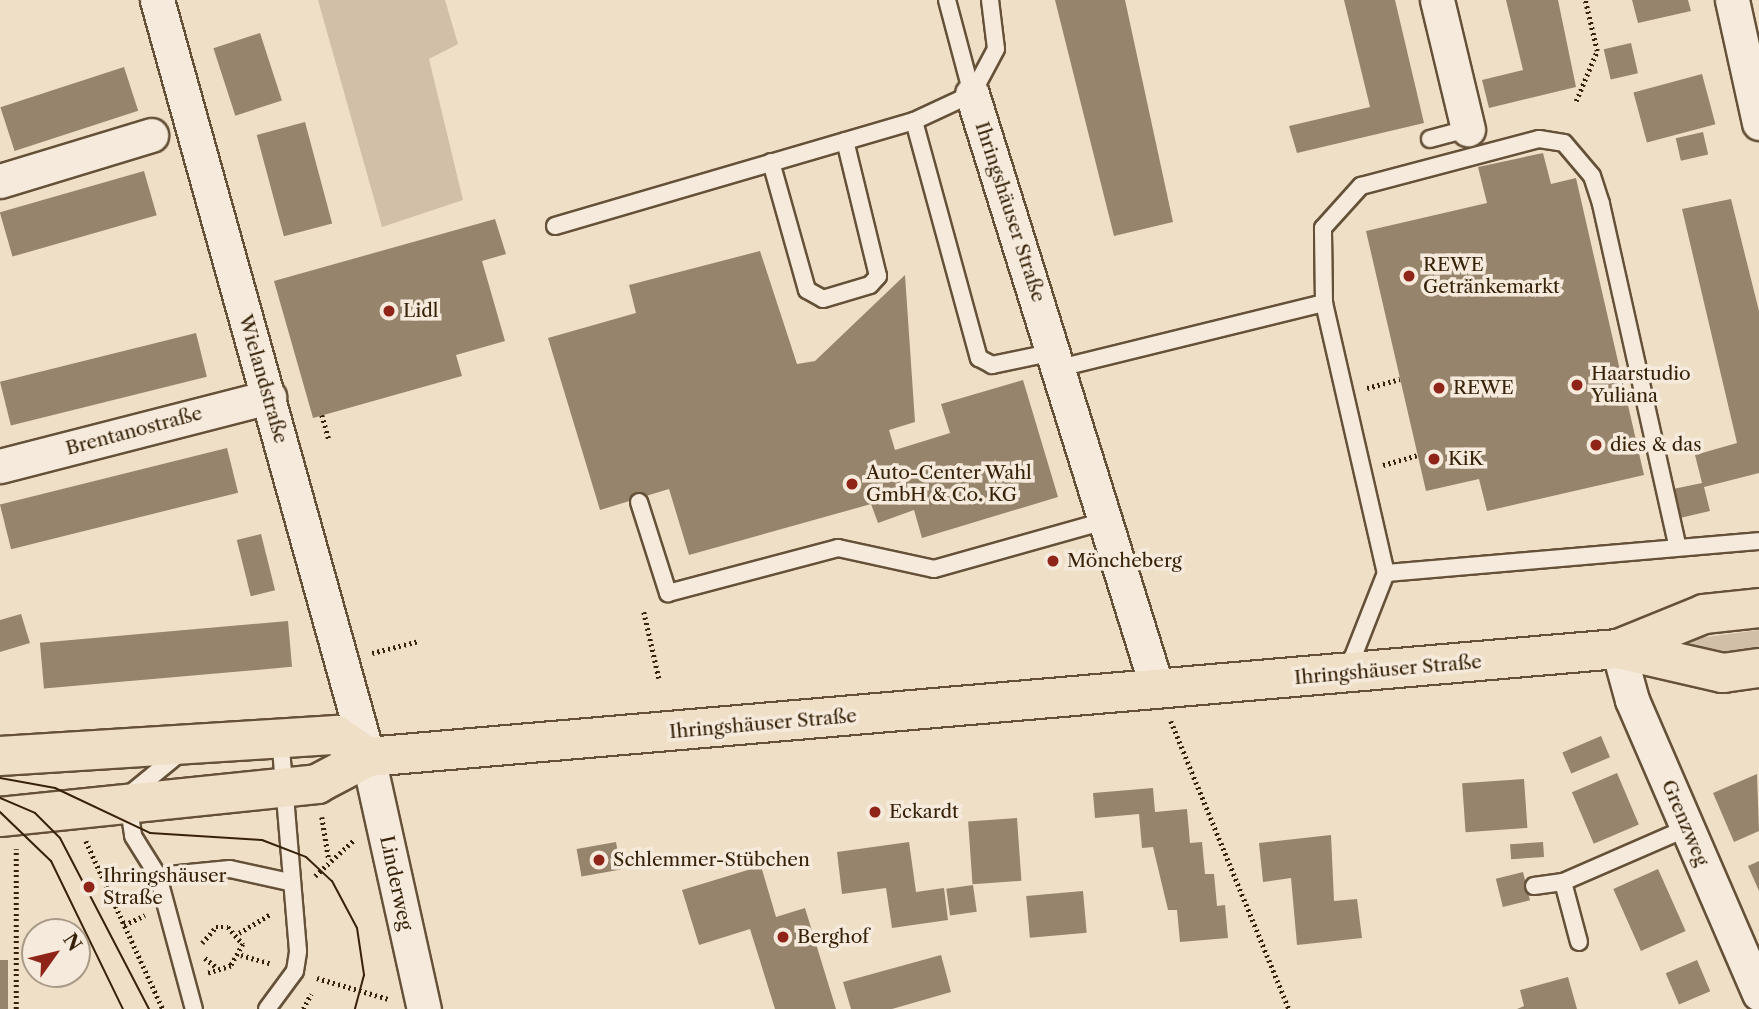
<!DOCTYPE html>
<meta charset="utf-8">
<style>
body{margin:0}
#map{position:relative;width:1759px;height:1009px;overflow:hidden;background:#f0dfc7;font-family:"Libre Caslon Text",serif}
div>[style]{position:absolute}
.green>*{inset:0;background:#d1bfa7}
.building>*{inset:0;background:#97846c;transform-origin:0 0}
.path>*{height:4.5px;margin-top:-2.25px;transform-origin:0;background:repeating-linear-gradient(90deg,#372209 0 2px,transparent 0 5.5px)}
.roads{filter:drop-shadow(2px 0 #655138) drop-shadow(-2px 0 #655138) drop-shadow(0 2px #655138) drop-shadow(0 -2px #655138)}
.service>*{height:16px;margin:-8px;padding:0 8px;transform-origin:8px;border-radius:8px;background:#f5eadb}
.minor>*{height:33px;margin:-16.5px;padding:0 16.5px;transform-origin:16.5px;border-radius:16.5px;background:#f5eadb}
.primary>*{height:38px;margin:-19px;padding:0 19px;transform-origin:19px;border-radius:19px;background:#f0dfc7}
.tram>*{height:2px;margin:-1px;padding:0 1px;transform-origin:1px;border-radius:1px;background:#372209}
.dots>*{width:19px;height:19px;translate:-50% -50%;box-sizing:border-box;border:4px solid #f5eadb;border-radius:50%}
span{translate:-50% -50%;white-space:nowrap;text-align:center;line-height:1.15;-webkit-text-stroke:7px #f5eadb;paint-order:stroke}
.street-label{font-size:19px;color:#372209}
.poi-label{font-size:19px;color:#372209}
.left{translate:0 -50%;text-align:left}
.north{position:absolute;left:21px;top:918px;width:70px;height:70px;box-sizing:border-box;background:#f5eadb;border:2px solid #a99a87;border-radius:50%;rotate:56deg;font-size:19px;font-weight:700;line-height:28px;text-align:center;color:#372209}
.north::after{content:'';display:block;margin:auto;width:24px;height:32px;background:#8f2418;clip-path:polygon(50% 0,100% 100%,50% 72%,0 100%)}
</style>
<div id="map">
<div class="green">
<i style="clip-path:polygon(318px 0,445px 0,458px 44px,429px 59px,463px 200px,382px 227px)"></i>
<i style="clip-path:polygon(1759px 630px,1759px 649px,1693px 654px,1691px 639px)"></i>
</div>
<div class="building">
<i style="clip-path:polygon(1055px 0,1125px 0,1173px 222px,1114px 236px)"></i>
<i style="clip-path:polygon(1344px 0,1395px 0,1424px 123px,1297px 153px,1289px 126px,1370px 107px)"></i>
<i style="clip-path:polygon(1506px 0,1558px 0,1576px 87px,1489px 108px,1482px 80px,1523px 70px)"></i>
<i style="clip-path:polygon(1632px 0,1688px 0,1691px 11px,1638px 23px)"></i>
<i style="left:260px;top:33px;width:71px;height:49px;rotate:72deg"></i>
<i style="left:1631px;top:43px;width:31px;height:28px;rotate:77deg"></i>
<i style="left:124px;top:67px;width:46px;height:130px;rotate:72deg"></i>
<i style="left:1702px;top:74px;width:52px;height:71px;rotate:75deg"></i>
<i style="left:305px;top:122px;width:105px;height:50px;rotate:75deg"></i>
<i style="left:1703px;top:132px;width:23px;height:28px;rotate:77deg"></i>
<i style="clip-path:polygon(1543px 153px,1551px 184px,1576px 178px,1644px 475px,1487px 511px,1479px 479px,1426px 491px,1366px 231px,1487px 203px,1478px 167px)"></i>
<i style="left:144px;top:171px;width:46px;height:150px;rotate:74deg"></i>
<i style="clip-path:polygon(1731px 199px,1759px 311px,1759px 473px,1704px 487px,1710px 511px,1680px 518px,1673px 489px,1702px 483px,1695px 455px,1737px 443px,1682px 209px)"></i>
<i style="clip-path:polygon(495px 219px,506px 254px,482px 261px,505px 341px,456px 355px,462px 376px,313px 418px,274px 281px)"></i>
<i style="clip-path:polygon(760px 251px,797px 364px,815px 361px,905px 275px,915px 422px,889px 430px,895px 450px,950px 433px,941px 404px,1023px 380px,1058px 497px,922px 538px,914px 510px,878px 523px,871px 504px,689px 555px,669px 489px,600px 510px,548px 338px,636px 313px,629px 285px)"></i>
<i style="left:196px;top:333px;width:45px;height:202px;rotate:76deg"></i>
<i style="left:227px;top:448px;width:46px;height:234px;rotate:76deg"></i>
<i style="left:261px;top:534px;width:58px;height:25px;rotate:76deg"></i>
<i style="clip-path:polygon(21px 614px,30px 643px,0 652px,0 620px)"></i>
<i style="left:288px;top:621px;width:46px;height:249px;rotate:85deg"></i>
<i style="left:1601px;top:736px;width:23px;height:42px;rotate:67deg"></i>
<i style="left:1617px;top:773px;width:56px;height:49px;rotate:67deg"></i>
<i style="clip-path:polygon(1757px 774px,1759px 831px,1734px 842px,1713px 793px)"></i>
<i style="left:1524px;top:779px;width:49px;height:62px;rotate:86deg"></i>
<i style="clip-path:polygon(1153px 788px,1155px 812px,1187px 809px,1190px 843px,1202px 842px,1205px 874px,1214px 874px,1217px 906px,1225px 905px,1228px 938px,1180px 942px,1177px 910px,1168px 910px,1153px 847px,1142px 848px,1139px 814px,1095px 818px,1093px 793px)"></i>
<i style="left:1017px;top:818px;width:63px;height:49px;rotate:86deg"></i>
<i style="clip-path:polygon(1331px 835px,1334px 901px,1357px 899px,1362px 938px,1297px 945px,1291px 878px,1263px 882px,1259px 843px)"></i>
<i style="left:616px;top:842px;width:28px;height:40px;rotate:80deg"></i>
<i style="clip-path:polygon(909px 842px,916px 892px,944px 888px,948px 920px,892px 928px,886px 888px,842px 894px,837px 852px)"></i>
<i style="left:1543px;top:842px;width:15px;height:33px;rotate:86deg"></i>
<i style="clip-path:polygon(1759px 861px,1759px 891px,1748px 866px)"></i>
<i style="clip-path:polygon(761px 866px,776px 917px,805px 908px,836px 1009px,775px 1009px,750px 929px,699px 945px,682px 890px)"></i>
<i style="left:1658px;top:869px;width:68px;height:49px;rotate:66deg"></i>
<i style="left:1523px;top:872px;width:29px;height:28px;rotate:76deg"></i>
<i style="left:973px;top:885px;width:27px;height:27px;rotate:82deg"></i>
<i style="left:1083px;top:891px;width:42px;height:57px;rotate:85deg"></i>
<i style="clip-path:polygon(941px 955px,951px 992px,892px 1009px,851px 1009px,843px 982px)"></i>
<i style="left:0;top:960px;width:8px;height:49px"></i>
<i style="left:1697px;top:960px;width:34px;height:34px;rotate:67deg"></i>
<i style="clip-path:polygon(1568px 977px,1577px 1009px,1517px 1009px,1524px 1006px,1520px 990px)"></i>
</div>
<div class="path">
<i style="left:1576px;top:101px;width:54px;rotate:-67.2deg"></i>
<i style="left:1597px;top:51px;width:52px;rotate:-103.2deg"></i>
<i style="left:1367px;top:388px;width:34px;rotate:-15deg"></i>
<i style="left:322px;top:415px;width:26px;rotate:74deg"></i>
<i style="left:1383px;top:465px;width:35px;rotate:-16deg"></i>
<i style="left:644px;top:612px;width:68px;rotate:77.2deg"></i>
<i style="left:372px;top:653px;width:49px;rotate:-14.3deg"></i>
<i style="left:1171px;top:721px;width:311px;rotate:67.7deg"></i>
<i style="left:322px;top:817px;width:44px;rotate:80.8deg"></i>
<i style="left:86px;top:841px;width:185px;rotate:65.4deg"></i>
<i style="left:315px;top:876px;width:54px;rotate:-42.8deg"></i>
<i style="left:124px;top:925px;width:23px;rotate:-25deg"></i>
<i style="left:239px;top:933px;width:37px;rotate:-31deg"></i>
<i style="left:202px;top:943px;width:21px;rotate:-49deg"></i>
<i style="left:216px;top:927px;width:12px"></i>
<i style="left:228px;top:927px;width:23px;rotate:49deg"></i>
<i style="left:243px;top:944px;width:25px;rotate:119deg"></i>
<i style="left:231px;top:966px;width:24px;rotate:163deg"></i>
<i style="left:241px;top:955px;width:32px;rotate:16deg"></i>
<i style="left:205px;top:958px;width:14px;rotate:39deg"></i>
<i style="left:317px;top:978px;width:75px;rotate:16.3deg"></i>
<i style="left:16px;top:1009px;width:160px;rotate:-90deg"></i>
<i style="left:303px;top:1009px;width:17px;rotate:-62deg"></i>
</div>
<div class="roads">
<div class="service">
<i style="left:947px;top:0;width:97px;rotate:75.1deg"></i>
<i style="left:990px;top:0;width:49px;rotate:83deg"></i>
<i style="left:996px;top:49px;width:51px;rotate:118.1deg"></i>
<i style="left:972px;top:94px;width:64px;rotate:155deg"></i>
<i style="left:914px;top:121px;width:246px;rotate:74.7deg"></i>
<i style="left:979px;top:358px;width:15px;rotate:28deg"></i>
<i style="left:992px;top:365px;width:63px;rotate:-11.8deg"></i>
<i style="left:1430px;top:139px;width:39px;rotate:-15deg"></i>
<i style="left:771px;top:162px;width:133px;rotate:74.3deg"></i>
<i style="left:807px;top:290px;width:18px;rotate:29deg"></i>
<i style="left:823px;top:299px;width:49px;rotate:-16.6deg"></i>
<i style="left:870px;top:285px;width:12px;rotate:-48deg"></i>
<i style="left:878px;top:276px;width:139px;rotate:-103.7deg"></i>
<i style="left:555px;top:226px;width:374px;rotate:-16.3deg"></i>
<i style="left:1324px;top:303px;width:75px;rotate:-90.8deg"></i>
<i style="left:1323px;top:228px;width:57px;rotate:-47.9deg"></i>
<i style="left:1361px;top:186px;width:184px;rotate:-14.8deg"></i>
<i style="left:1539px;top:139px;width:25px;rotate:9deg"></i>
<i style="left:1564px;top:143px;width:43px;rotate:49.7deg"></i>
<i style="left:1592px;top:176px;width:29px;rotate:72deg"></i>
<i style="left:1601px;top:204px;width:349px;rotate:77.4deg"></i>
<i style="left:1059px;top:368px;width:273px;rotate:-13.8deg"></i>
<i style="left:1324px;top:303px;width:277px;rotate:77.1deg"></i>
<i style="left:1386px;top:573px;width:374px;rotate:-4.9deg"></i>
<i style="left:639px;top:502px;width:96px;rotate:72.3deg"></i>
<i style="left:668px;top:593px;width:176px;rotate:-14.8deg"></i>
<i style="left:838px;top:548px;width:98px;rotate:12.3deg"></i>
<i style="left:934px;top:569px;width:181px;rotate:-15.7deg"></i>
<i style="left:1347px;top:672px;width:106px;rotate:-68.5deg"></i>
<i style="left:181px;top:752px;width:66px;rotate:140.5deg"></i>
<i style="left:130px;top:794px;width:9px;rotate:103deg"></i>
<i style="left:128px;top:803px;width:33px;rotate:81deg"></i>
<i style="left:133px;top:836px;width:47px;rotate:58deg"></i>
<i style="left:158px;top:876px;width:138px;rotate:74.9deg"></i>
<i style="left:158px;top:876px;width:72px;rotate:-5.6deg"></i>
<i style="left:230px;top:869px;width:60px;rotate:12.4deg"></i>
<i style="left:1563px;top:882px;width:62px;rotate:75.1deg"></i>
<i style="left:1534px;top:886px;width:29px;rotate:-8deg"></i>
<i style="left:1563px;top:882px;width:135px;rotate:-23.5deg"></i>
<i style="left:267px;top:1009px;width:47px;rotate:-53.6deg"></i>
<i style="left:295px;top:971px;width:20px;rotate:-81deg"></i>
<i style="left:298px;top:951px;width:214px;rotate:-94.8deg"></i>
</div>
<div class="minor">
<i style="left:157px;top:0;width:786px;rotate:74.43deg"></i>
<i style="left:368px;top:757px;width:258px;rotate:77.5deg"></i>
<i style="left:1437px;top:0;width:133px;rotate:76.5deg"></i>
<i style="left:1732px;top:0;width:126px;rotate:77.6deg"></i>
<i style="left:972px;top:94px;width:625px;rotate:72.7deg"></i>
<i style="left:0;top:181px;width:158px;rotate:-16.9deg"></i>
<i style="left:0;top:466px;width:278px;rotate:-14.4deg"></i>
<i style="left:1618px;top:649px;width:53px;rotate:74.6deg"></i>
<i style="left:1632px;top:700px;width:320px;rotate:66.6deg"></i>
</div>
<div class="primary">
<i style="left:1618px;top:649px;width:108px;rotate:12.9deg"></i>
<i style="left:1723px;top:673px;width:36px;rotate:-8deg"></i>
<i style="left:0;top:756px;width:337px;rotate:-3.6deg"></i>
<i style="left:336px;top:735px;width:39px;rotate:35deg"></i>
<i style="left:0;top:817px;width:319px;rotate:-5.9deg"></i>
<i style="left:317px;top:784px;width:58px;rotate:-27.9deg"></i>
<i style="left:368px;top:757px;width:1255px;rotate:-4.94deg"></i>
<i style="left:1618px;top:649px;width:93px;rotate:-22.1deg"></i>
<i style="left:1704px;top:614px;width:55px;rotate:-6.2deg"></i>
</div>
</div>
<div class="tram">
<i style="left:0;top:778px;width:56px;rotate:10.3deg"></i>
<i style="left:55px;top:788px;width:105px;rotate:25.3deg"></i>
<i style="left:150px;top:833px;width:112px;rotate:3.6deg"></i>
<i style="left:262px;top:840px;width:47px;rotate:21.1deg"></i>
<i style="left:306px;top:857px;width:35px;rotate:43deg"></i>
<i style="left:332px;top:881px;width:53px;rotate:62deg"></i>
<i style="left:357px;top:928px;width:48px;rotate:81.5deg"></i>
<i style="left:364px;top:975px;width:35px;rotate:105deg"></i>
<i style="left:0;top:798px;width:38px;rotate:23deg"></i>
<i style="left:35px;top:813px;width:35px;rotate:45deg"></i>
<i style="left:60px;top:838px;width:193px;rotate:62.5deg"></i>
<i style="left:0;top:812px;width:71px;rotate:43.9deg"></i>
<i style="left:51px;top:861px;width:165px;rotate:64.1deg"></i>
</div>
<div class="dots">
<i style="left:1409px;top:276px;background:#8f2418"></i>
<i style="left:389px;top:311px;background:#8f2418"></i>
<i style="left:1577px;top:385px;background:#8f2418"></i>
<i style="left:1439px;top:388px;background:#8f2418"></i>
<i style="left:1596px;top:445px;background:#8f2418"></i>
<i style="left:1434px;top:459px;background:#8f2418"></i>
<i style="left:852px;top:484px;background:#8f2418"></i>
<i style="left:1053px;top:561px;background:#8f2418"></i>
<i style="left:875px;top:812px;background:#8f2418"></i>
<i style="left:599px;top:860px;background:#8f2418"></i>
<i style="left:89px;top:887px;background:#8f2418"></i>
<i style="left:783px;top:937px;background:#8f2418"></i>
</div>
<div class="street-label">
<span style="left:1010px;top:212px;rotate:72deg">Ihringshäuser Straße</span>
<span style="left:263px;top:379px;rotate:74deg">Wielandstraße</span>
<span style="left:134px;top:431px;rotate:-15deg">Brentanostraße</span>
<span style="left:1388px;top:670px;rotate:-5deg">Ihringshäuser Straße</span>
<span style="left:763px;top:724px;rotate:-5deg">Ihringshäuser Straße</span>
<span style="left:1685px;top:823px;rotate:67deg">Grenzweg</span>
<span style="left:396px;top:883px;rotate:78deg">Linderweg</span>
</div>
<div class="poi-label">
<span class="left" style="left:1423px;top:276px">REWE<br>Getränkemarkt</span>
<span class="left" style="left:403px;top:311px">Lidl</span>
<span class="left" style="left:1591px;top:385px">Haarstudio<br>Yuliana</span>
<span class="left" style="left:1453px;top:388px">REWE</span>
<span class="left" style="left:1610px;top:445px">dies &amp; das</span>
<span class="left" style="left:1448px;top:459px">KiK</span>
<span class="left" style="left:866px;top:484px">Auto-Center Wahl<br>GmbH &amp; Co. KG</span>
<span class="left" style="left:1067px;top:561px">Möncheberg</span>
<span class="left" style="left:889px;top:812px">Eckardt</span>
<span class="left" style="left:613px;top:860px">Schlemmer-Stübchen</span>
<span class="left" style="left:103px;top:887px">Ihringshäuser<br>Straße</span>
<span class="left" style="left:797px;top:937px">Berghof</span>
</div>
<div class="north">N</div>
</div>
